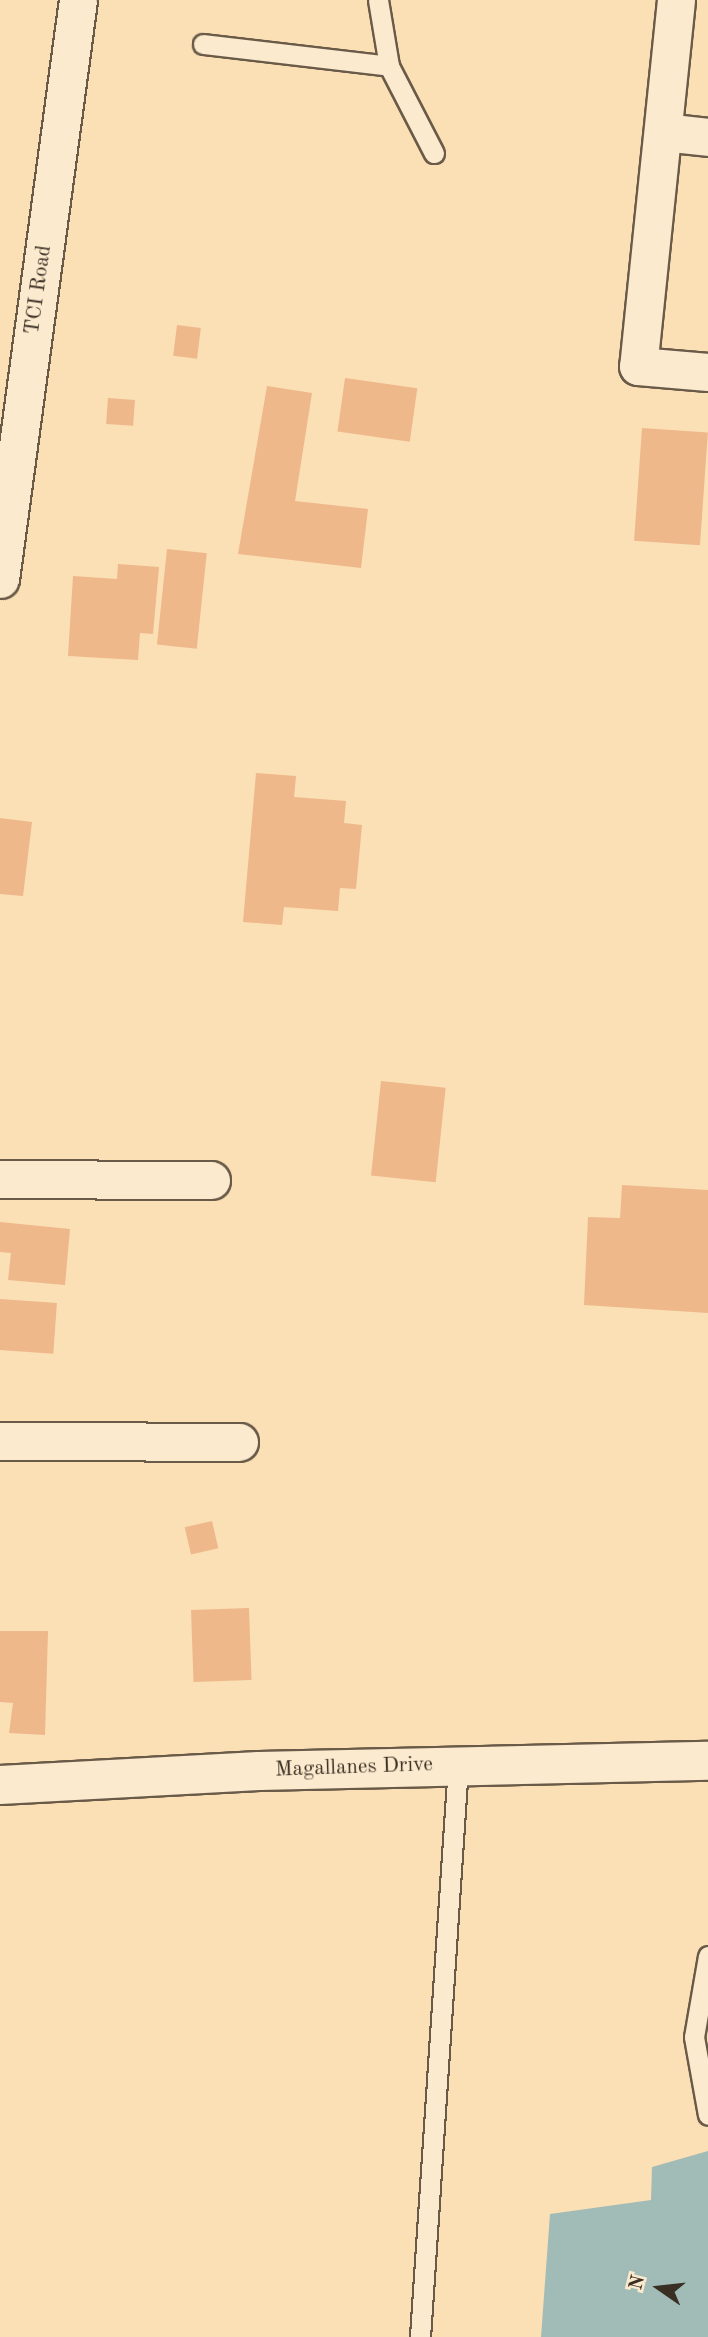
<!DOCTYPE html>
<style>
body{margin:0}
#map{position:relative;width:708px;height:2337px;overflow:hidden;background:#fbdfb5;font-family:"Old Standard TT",serif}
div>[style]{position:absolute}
.water>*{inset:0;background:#a1bbb6}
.building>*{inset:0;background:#eeb88b;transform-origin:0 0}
.roads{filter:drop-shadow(2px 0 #6a5b48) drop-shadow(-2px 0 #6a5b48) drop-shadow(0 2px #6a5b48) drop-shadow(0 -2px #6a5b48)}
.lane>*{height:19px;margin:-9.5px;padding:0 9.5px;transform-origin:9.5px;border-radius:9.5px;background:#fceacf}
.street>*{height:37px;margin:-18.5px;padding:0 18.5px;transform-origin:18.5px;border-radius:18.5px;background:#fceacf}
.secondary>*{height:38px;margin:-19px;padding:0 19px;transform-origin:19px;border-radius:19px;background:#fceacf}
span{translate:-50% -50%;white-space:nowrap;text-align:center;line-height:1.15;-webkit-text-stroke:5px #fceacf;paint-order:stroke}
.street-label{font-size:21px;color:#392f23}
.north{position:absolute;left:624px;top:2253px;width:70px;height:70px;-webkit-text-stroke:5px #fceacf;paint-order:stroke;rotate:284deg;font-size:19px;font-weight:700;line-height:28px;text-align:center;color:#392f23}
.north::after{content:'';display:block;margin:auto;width:24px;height:32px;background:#392f23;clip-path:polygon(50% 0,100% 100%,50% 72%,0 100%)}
</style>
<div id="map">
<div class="water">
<i style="clip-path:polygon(708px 2151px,708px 2337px,541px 2337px,550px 2214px,651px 2200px,652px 2167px)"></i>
</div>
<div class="building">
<i style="left:177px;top:325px;width:24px;height:31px;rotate:7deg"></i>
<i style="left:345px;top:378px;width:73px;height:54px;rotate:8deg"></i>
<i style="clip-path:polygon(267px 386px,312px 393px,295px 501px,368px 509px,361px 568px,238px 554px)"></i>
<i style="left:108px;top:398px;width:27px;height:26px;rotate:4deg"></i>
<i style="left:642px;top:428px;width:66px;height:113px;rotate:4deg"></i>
<i style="left:167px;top:549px;width:40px;height:96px;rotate:6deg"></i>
<i style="clip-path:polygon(118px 564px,159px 567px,153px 634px,140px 633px,138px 660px,68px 656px,73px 576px,117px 579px)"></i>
<i style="clip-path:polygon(256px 773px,296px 776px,294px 797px,346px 801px,344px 823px,362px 825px,356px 889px,340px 888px,338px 911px,284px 907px,282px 925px,243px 922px)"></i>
<i style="clip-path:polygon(0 818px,32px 822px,23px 896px,0 894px)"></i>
<i style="left:381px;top:1081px;width:65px;height:95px;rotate:6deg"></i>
<i style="clip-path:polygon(622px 1185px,708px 1190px,708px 1313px,584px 1305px,588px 1217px,620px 1218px)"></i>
<i style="clip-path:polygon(0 1222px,70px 1229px,65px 1285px,8px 1280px,11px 1253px,0 1252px)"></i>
<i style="left:0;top:1299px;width:57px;height:51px;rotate:4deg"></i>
<i style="left:212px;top:1521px;width:28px;height:28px;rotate:77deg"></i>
<i style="left:249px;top:1608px;width:72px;height:58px;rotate:88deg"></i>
<i style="clip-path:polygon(0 1631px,48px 1631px,45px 1735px,9px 1733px,13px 1703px,0 1702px)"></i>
</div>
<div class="roads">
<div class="lane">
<i style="left:378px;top:0;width:67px;rotate:80.5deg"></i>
<i style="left:389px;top:66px;width:98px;rotate:62.7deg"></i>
<i style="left:203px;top:44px;width:187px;rotate:6.7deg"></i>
<i style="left:708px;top:1956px;width:82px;rotate:99.8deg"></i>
<i style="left:694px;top:2037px;width:79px;rotate:79.8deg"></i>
<i style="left:420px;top:2337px;width:573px;rotate:-86.2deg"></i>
</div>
<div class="street">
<i style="left:676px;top:0;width:368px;rotate:95.9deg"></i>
<i style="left:638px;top:366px;width:70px;rotate:4.9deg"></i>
<i style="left:663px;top:132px;width:45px;rotate:6.3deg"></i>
<i style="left:0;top:579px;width:584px;rotate:-82.33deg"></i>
<i style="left:0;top:1179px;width:211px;rotate:0.3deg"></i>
<i style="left:0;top:1441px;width:239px;rotate:0.2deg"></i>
</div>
<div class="secondary">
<i style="left:0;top:1785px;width:259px;rotate:-3.1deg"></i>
<i style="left:259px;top:1771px;width:449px;rotate:-1.3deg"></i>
</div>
</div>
<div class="street-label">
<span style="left:39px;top:290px;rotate:-82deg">TCI Road</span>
<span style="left:354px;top:1768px;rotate:-2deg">Magallanes Drive</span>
</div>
<div class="north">N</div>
</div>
